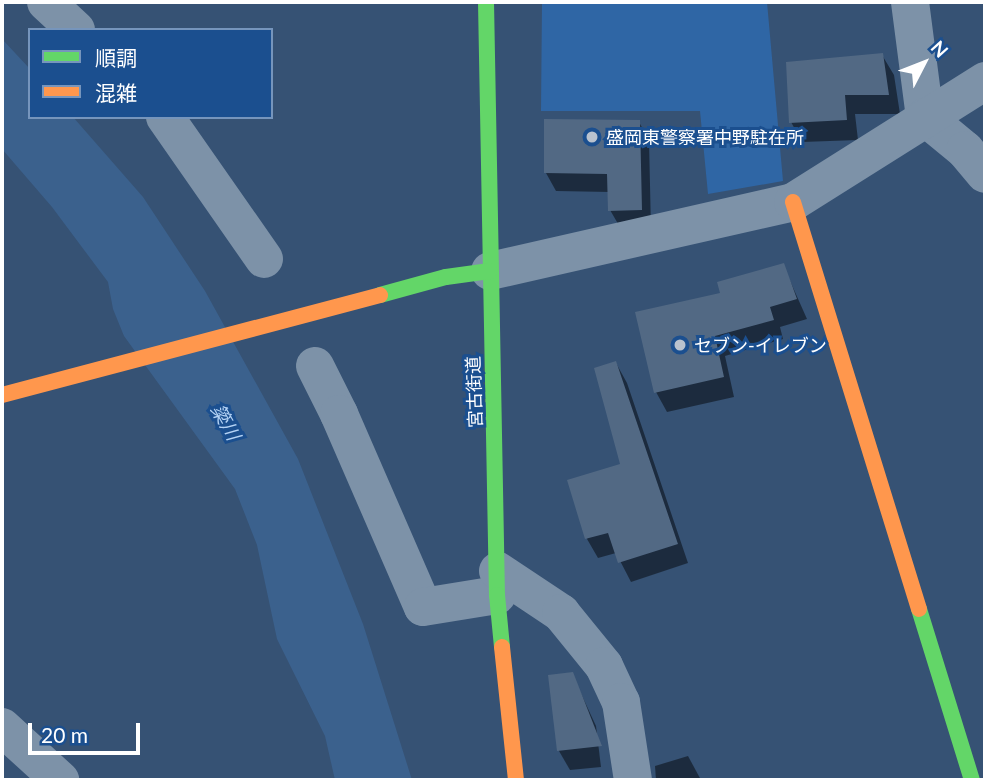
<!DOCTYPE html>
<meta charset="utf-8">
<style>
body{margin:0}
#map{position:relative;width:987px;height:782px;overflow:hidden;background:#365274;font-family:Lato,"Noto Sans JP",sans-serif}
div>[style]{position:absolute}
.green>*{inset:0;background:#2f66a5}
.water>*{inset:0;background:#3b618d}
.shadow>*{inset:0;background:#0007}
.building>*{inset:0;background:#526984}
.street>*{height:38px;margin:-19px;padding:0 19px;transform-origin:19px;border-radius:19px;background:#7d92a8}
.fast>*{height:16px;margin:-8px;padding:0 8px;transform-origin:8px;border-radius:8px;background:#63d668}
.slow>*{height:16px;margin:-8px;padding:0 8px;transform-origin:8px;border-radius:8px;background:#ff974d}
.dots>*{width:19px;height:19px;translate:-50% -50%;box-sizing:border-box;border:4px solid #1b4f8f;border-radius:50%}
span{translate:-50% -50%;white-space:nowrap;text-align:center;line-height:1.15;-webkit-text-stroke:6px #1b4f8f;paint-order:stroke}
.poi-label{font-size:18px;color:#fff}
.left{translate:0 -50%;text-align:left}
.street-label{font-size:18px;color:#fff}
.water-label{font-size:19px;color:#b5d3f5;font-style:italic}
.frame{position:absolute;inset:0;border:4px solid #fff;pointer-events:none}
.legend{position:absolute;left:28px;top:28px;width:245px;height:91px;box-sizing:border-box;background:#1b4f8f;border:2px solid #7695bc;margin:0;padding:9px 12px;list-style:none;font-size:21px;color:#fff}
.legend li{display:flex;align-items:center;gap:14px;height:35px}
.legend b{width:35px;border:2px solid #7695bc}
.north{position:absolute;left:889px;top:28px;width:70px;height:70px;-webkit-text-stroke:5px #1b4f8f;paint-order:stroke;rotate:48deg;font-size:19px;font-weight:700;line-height:28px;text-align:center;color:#fff}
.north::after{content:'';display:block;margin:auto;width:24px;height:32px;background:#fff;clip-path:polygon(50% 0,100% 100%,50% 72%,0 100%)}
.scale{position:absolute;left:28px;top:723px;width:112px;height:32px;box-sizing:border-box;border:4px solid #fff;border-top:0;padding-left:9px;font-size:21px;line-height:24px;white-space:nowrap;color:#fff;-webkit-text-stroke:5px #1b4f8f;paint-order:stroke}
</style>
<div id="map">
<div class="green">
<i style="clip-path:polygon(542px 2px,767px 2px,783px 181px,708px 194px,700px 111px,541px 111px)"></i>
</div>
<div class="water">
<i style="clip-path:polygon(2px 39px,30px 69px,30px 117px,73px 117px,143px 197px,205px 291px,298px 459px,363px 624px,412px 780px,335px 780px,325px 736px,277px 639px,257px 545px,235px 489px,124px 336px,113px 309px,108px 282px,52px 207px,2px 149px)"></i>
</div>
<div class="shadow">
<i style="clip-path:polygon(882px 55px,894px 75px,900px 114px,855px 114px,858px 140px,802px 142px,791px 122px)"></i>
<i style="clip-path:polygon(639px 122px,649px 140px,651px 229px,621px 229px,610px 210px,610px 192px,556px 191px,546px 173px)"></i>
<i style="clip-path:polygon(783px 265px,807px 319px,780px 327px,783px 339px,725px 356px,734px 397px,667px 412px,656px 392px,722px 294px)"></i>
<i style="clip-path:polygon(616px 363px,627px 383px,688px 563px,631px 582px,616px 553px,598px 558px,587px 539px,622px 465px)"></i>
<i style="clip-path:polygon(572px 674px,596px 726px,601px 767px,570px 770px,559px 751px)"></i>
<i style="clip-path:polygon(688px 756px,701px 780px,656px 780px,655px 766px)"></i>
</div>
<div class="building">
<i style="clip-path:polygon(883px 53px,889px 95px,845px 95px,847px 120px,789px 123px,786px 62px)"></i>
<i style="clip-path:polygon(544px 119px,640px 120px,642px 210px,608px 211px,607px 174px,544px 173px)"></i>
<i style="clip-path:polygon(784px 263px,797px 299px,770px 307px,774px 320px,715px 336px,724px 377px,654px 393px,635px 312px,720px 293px,717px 282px)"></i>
<i style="clip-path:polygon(616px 361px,678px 544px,618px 563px,608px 533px,585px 539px,567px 480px,620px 464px,594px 368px)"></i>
<i style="clip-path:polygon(573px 672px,602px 746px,557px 751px,548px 675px)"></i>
</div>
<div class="street">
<i style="left:46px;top:2px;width:41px;rotate:43deg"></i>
<i style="left:910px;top:2px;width:116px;rotate:82.6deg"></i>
<i style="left:925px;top:117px;width:52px;rotate:39.5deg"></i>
<i style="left:965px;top:150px;width:31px;rotate:50deg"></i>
<i style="left:165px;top:117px;width:173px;rotate:55.1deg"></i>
<i style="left:490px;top:271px;width:311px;rotate:-12.8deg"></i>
<i style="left:793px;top:202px;width:227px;rotate:-32.2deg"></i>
<i style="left:315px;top:366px;width:54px;rotate:63.4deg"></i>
<i style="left:339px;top:414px;width:210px;rotate:66.5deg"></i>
<i style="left:423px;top:607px;width:75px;rotate:-9.2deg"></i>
<i style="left:498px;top:571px;width:76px;rotate:33.7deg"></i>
<i style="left:561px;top:613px;width:68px;rotate:50.9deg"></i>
<i style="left:604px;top:666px;width:40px;rotate:65deg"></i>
<i style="left:621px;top:702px;width:79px;rotate:81.3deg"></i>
<i style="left:2px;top:727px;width:79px;rotate:42.4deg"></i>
</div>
<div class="fast">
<i style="left:486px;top:2px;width:593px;rotate:88.94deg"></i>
<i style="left:497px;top:595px;width:52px;rotate:84.5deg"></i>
<i style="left:380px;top:295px;width:68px;rotate:-15.3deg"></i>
<i style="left:446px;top:277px;width:44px;rotate:-7.8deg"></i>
<i style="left:919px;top:609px;width:179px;rotate:72.8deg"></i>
</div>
<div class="slow">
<i style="left:793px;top:202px;width:426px;rotate:72.8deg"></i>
<i style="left:2px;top:395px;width:391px;rotate:-14.8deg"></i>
<i style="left:502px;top:647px;width:134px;rotate:84deg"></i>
</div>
<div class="dots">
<i style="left:592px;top:137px;background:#b9c2ce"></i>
<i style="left:680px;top:345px;background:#b9c2ce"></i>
</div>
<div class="poi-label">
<span class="left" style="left:606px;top:137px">盛岡東警察署中野駐在所</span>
<span class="left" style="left:694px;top:345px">セブン-イレブン</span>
</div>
<div class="street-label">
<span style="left:474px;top:392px;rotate:-92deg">宮古街道</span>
</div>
<div class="water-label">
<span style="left:226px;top:422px;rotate:60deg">簗川</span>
</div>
<div class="frame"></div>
<ul class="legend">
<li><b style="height:9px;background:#63d668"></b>順調</li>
<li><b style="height:9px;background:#ff974d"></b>混雑</li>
</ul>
<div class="north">N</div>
<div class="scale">20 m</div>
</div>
